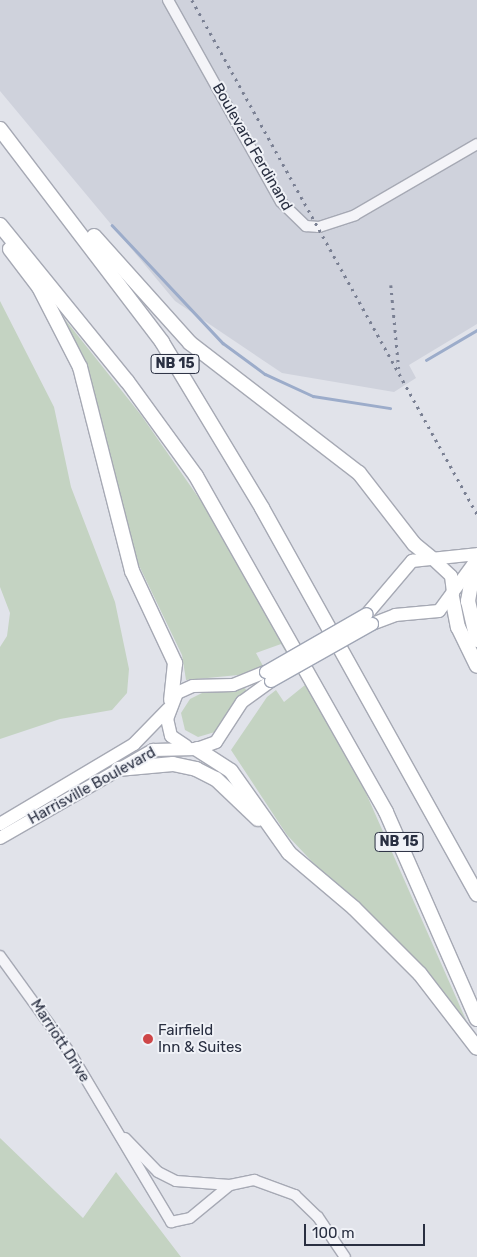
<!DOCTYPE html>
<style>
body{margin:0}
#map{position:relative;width:477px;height:1257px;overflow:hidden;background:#e1e3ea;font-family:Rubik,sans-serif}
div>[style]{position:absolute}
.built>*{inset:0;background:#cfd2dc}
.green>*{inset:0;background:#c4d3c2}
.stream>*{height:2.5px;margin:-1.25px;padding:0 1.25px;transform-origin:1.25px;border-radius:1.25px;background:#9cacca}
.roads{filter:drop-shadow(1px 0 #a6a9b4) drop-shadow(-1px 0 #a6a9b4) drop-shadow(0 1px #a6a9b4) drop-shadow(0 -1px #a6a9b4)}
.minor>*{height:10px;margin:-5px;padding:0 5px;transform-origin:5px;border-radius:5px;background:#f4f4f8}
.major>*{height:12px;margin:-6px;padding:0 6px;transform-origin:6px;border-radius:6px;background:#fff}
.highway>*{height:14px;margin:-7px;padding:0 7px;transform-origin:7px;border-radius:7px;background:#fff}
.rail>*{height:2.5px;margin-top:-1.25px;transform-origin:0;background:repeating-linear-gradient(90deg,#7a8093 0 2.5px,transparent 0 7.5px)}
.bridges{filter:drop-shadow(1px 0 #a0a6b5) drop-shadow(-1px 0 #a0a6b5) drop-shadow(0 1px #a0a6b5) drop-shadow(0 -1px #a0a6b5)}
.major-bridge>*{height:12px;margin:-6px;padding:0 6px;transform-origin:6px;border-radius:6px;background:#fff}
.dots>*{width:14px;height:14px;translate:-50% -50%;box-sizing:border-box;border:2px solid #f0f2f7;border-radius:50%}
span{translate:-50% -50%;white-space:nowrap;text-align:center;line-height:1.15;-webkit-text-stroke:4px #f0f2f7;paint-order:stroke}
.shield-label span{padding:1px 4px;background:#f0f2f7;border:1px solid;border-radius:4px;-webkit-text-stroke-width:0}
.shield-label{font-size:14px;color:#292f41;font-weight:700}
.street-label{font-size:15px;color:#292f41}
.poi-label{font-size:15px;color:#292f41}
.left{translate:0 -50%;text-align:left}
.scale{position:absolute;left:304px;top:1224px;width:121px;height:22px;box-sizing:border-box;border:2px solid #292f41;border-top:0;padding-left:6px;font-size:15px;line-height:18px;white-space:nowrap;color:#292f41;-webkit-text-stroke:4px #f0f2f7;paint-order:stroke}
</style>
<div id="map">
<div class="built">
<i style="clip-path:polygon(0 0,477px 0,477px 324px,409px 365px,416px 378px,394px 392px,282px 373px,175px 301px,0 91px)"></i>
</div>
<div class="green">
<i style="clip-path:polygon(0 301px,54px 407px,71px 487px,115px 602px,129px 669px,127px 693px,112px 710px,60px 719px,0 739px,0 647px,7px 636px,10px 613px,0 587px)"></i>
<i style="clip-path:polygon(63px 317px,141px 415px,210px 514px,358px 775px,470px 1029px,287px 835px,231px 750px,267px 697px,276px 690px,284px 702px,305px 685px,281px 644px,256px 653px,263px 666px,249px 674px,186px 680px,182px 655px,133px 553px)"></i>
<i style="clip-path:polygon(245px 688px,247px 692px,215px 732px,198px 737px,185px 730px,181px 713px,190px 699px,206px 691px)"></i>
<i style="clip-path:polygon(0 1138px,83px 1218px,116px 1172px,181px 1257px,0 1257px)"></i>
</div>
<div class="stream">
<i style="left:112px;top:225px;width:162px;rotate:46.8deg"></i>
<i style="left:223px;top:343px;width:52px;rotate:36.4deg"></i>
<i style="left:265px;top:374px;width:53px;rotate:24.6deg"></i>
<i style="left:313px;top:396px;width:78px;rotate:8.9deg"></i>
<i style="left:426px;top:360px;width:59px;rotate:-30.5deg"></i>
</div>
<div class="roads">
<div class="minor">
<i style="left:168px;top:0;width:231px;rotate:60.8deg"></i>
<i style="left:281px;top:202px;width:35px;rotate:44deg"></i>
<i style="left:306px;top:226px;width:13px;rotate:4deg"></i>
<i style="left:319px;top:227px;width:38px;rotate:-18deg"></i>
<i style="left:355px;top:215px;width:141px;rotate:-30.2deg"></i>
<i style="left:0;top:956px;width:121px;rotate:54.1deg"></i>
<i style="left:71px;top:1054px;width:196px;rotate:59.2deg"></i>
<i style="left:171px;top:1222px;width:19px;rotate:-12deg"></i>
<i style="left:190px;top:1218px;width:52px;rotate:-39.5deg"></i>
<i style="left:125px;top:1138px;width:47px;rotate:45.9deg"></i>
<i style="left:158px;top:1172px;width:20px;rotate:27deg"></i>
<i style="left:176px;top:1181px;width:54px;rotate:4.2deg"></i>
<i style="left:230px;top:1185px;width:25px;rotate:-12deg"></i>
<i style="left:254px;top:1180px;width:44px;rotate:20.1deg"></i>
<i style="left:295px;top:1195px;width:32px;rotate:44deg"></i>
<i style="left:318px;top:1217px;width:48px;rotate:56deg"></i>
</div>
<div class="major">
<i style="left:433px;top:559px;width:25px;rotate:43deg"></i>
<i style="left:451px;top:576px;width:17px;rotate:83deg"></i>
<i style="left:367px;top:614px;width:70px;rotate:-49.7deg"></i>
<i style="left:412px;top:561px;width:65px;rotate:-6.1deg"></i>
<i style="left:372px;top:624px;width:25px;rotate:-21deg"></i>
<i style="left:395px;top:615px;width:44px;rotate:-5.2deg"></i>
<i style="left:439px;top:611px;width:64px;rotate:-53.8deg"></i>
<i style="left:186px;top:746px;width:18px;rotate:-146deg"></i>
<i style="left:171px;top:736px;width:17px;rotate:-103deg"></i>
<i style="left:167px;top:719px;width:28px;rotate:-69deg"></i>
<i style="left:177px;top:693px;width:17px;rotate:-24deg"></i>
<i style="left:193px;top:686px;width:40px;rotate:-1.4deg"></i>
<i style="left:233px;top:685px;width:35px;rotate:-22deg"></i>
<i style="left:0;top:824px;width:156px;rotate:-30.8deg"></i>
<i style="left:134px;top:744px;width:49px;rotate:-45.8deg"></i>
<i style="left:0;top:838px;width:177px;rotate:-29.9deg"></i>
<i style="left:153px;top:750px;width:44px;rotate:-1.3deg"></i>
<i style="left:197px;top:749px;width:20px;rotate:-20deg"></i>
<i style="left:216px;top:742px;width:48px;rotate:-57deg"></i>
<i style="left:242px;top:702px;width:36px;rotate:-36deg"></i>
</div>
<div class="highway">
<i style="left:0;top:129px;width:268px;rotate:52.7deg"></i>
<i style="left:162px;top:342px;width:194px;rotate:58.9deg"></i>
<i style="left:262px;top:508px;width:442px;rotate:60.9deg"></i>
<i style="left:0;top:225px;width:201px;rotate:50.9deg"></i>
<i style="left:127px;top:381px;width:117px;rotate:54deg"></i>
<i style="left:196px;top:476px;width:386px;rotate:60.5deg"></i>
<i style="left:386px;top:812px;width:226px;rotate:66.3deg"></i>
<i style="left:94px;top:236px;width:144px;rotate:48.1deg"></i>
<i style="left:190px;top:343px;width:213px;rotate:37.6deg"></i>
<i style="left:359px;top:473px;width:90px;rotate:52.2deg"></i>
<i style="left:414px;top:544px;width:22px;rotate:39deg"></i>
<i style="left:10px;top:249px;width:48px;rotate:52.7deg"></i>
<i style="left:39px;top:287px;width:90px;rotate:62.9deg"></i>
<i style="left:80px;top:367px;width:211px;rotate:75.7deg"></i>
<i style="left:132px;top:571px;width:102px;rotate:64.9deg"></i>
<i style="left:175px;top:663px;width:37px;rotate:96deg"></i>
<i style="left:475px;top:561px;width:41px;rotate:99.9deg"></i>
<i style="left:468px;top:601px;width:40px;rotate:77deg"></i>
<i style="left:452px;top:597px;width:31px;rotate:79deg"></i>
<i style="left:458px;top:627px;width:43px;rotate:64deg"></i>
<i style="left:197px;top:749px;width:40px;rotate:32.9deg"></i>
<i style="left:231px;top:771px;width:100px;rotate:54.7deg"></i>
<i style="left:289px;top:853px;width:85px;rotate:40.2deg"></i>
<i style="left:354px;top:908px;width:93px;rotate:45deg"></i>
<i style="left:420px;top:974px;width:93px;rotate:52.4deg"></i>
<i style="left:118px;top:769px;width:55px;rotate:-5.2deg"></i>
<i style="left:173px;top:764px;width:24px;rotate:12deg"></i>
<i style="left:196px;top:769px;width:22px;rotate:27deg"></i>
<i style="left:216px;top:779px;width:58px;rotate:43.6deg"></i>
</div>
</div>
<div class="rail">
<i style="left:192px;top:0;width:588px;rotate:60.99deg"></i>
<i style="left:391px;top:285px;width:84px;rotate:84.6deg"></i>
</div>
<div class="bridges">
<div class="major-bridge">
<i style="left:266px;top:672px;width:116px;rotate:-29.9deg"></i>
<i style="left:271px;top:681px;width:116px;rotate:-29.4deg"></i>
</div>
</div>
<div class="dots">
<i style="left:148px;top:1039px;background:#ce4648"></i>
</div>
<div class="shield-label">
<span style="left:175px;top:364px">NB 15</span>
<span style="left:399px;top:842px">NB 15</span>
</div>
<div class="street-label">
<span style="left:252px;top:147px;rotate:60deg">Boulevard Ferdinand</span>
<span style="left:92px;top:786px;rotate:-29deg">Harrisville Boulevard</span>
<span style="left:60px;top:1041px;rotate:57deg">Marriott Drive</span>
</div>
<div class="poi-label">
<span class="left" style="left:158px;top:1039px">Fairfield<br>Inn &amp; Suites</span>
</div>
<div class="scale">100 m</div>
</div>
